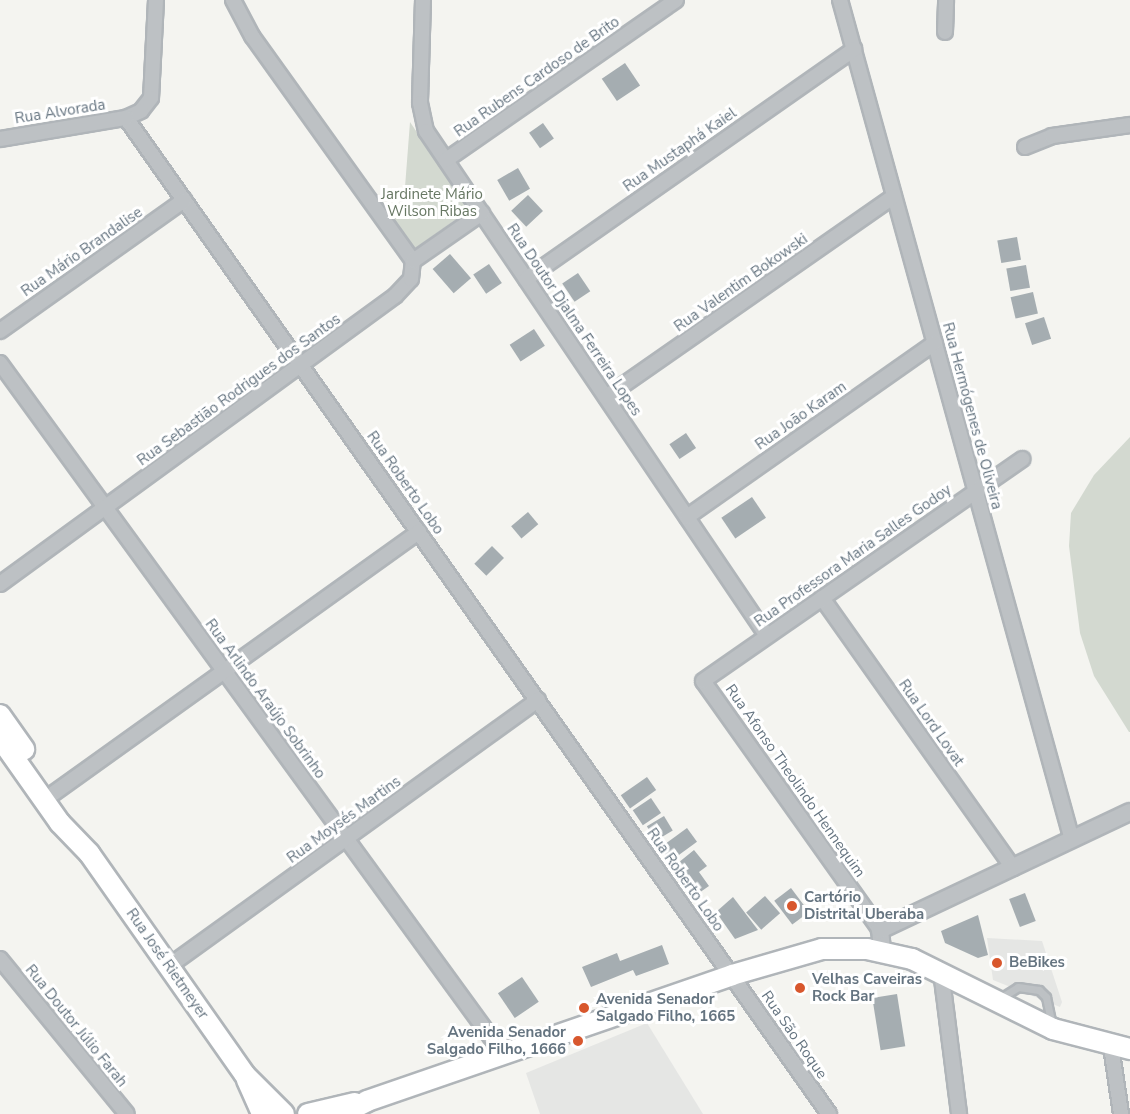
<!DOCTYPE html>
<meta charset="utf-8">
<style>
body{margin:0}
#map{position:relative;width:1130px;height:1114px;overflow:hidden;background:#f4f4f0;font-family:"Nunito Sans",sans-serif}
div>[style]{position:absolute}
.built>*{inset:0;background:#e5e6e4}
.green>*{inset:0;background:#d3d9d0}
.building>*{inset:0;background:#a5adb1;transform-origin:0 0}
.roads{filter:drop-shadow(2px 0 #b0b5b9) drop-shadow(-2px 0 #b0b5b9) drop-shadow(0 2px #b0b5b9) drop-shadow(0 -2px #b0b5b9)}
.service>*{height:7px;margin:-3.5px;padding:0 3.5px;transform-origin:3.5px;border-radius:3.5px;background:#bdc1c4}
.minor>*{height:14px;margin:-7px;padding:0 7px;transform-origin:7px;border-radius:7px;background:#bdc1c4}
.tertiary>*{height:16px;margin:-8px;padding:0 8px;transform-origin:8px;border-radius:8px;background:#bdc1c4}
.secondary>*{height:20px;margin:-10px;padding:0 10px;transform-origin:10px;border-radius:10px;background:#fff}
.dots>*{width:16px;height:16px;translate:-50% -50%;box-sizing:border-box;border:3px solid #fff;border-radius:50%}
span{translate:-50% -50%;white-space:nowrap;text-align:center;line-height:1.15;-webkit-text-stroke:6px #fff;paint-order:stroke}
.street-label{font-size:15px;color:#657480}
.park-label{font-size:15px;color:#677763}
.poi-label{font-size:15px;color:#657480;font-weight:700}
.left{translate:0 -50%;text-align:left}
.right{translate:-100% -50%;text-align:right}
</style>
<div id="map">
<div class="built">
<i style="clip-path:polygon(987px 938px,1042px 941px,1062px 1002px,1060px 1007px,993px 980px)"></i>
<i style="clip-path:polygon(647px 1023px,703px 1114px,540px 1114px,526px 1073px)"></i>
</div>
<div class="green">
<i style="clip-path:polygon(410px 122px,469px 210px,413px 250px,377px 199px,395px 206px,404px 200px)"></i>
<i style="clip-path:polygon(1130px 437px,1130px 732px,1129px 732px,1094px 676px,1080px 633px,1069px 546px,1071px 513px,1094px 475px)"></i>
</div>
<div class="building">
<i style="left:625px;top:63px;width:27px;height:28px;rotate:56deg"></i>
<i style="left:543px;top:123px;width:19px;height:17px;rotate:55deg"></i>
<i style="left:518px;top:168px;width:24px;height:24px;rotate:60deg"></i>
<i style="left:528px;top:195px;width:22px;height:23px;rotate:47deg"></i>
<i style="left:1017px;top:237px;width:23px;height:20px;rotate:80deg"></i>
<i style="left:450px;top:254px;width:32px;height:23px;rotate:49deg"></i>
<i style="left:489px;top:264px;width:23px;height:19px;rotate:56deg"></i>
<i style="left:1026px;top:265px;width:23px;height:20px;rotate:80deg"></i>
<i style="left:578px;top:273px;width:22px;height:19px;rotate:56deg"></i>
<i style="left:1033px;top:292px;width:22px;height:23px;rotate:77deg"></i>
<i style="left:1044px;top:317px;width:23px;height:20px;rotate:72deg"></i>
<i style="left:534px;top:329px;width:20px;height:29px;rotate:57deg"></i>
<i style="left:686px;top:433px;width:18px;height:20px;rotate:56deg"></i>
<i style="left:752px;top:497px;width:25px;height:37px;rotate:56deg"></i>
<i style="left:528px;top:512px;width:16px;height:22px;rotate:50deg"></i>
<i style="left:492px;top:546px;width:17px;height:25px;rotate:45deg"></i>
<i style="left:647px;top:777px;width:16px;height:32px;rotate:55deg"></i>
<i style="left:651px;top:798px;width:18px;height:22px;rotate:56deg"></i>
<i style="left:664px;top:816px;width:17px;height:20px;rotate:59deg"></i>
<i style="left:687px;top:828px;width:17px;height:33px;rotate:54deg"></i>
<i style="clip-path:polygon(694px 850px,707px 866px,699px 872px,709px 886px,696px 895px,673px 867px)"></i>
<i style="left:791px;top:888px;width:30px;height:21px;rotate:53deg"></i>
<i style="left:1025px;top:893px;width:30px;height:17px;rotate:69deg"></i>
<i style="left:765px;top:896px;width:23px;height:25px;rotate:49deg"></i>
<i style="clip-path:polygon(733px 897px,758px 930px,735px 939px,716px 912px)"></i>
<i style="clip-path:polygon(978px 915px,988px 955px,978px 958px,945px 943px,941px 931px)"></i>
<i style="clip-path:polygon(662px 945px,669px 964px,636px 976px,633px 970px,591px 987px,582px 967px,617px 953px,620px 961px)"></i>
<i style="left:522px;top:977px;width:30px;height:29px;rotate:56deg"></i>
<i style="left:897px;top:994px;width:53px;height:25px;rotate:81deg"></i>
</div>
<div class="roads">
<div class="service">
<i style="left:999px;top:999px;width:22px;rotate:-32deg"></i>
<i style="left:1018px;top:987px;width:21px;rotate:8deg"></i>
<i style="left:1039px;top:990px;width:10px;rotate:45deg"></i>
<i style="left:1046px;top:997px;width:29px;rotate:78deg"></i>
</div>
<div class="minor">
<i style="left:156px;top:0;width:98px;rotate:92.9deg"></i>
<i style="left:151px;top:98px;width:16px;rotate:128deg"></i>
<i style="left:141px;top:111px;width:17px;rotate:155deg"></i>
<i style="left:126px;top:118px;width:1219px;rotate:54.78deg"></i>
<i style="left:233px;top:0;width:41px;rotate:62.2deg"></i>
<i style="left:252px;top:36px;width:277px;rotate:54.4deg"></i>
<i style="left:423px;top:0;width:103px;rotate:91.7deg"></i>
<i style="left:420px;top:103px;width:29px;rotate:78deg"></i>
<i style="left:426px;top:131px;width:609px;rotate:55.97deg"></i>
<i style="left:840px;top:0;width:871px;rotate:74.56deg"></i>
<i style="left:945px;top:32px;width:32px;rotate:-88deg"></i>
<i style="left:0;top:139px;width:128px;rotate:-9.5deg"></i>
<i style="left:1025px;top:147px;width:29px;rotate:-22deg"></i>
<i style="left:1052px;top:136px;width:79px;rotate:-8deg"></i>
<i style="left:446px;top:160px;width:280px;rotate:-34.8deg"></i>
<i style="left:526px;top:279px;width:401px;rotate:-35deg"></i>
<i style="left:0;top:331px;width:226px;rotate:-35.4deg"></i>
<i style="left:0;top:363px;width:855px;rotate:53.95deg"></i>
<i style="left:606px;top:397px;width:351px;rotate:-34.9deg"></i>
<i style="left:687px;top:517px;width:303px;rotate:-35.1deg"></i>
<i style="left:0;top:584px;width:489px;rotate:-36.1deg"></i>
<i style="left:395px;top:296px;width:23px;rotate:-47deg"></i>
<i style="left:411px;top:279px;width:18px;rotate:-84deg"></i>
<i style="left:413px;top:261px;width:84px;rotate:-34.8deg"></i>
<i style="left:822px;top:598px;width:331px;rotate:54.7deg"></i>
<i style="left:54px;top:793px;width:449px;rotate:-35.6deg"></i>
<i style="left:880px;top:930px;width:305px;rotate:-125.4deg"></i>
<i style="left:703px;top:681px;width:389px;rotate:-34.8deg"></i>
<i style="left:0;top:959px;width:200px;rotate:50.7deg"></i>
<i style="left:169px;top:966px;width:455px;rotate:-35.8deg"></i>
<i style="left:941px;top:971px;width:144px;rotate:82.8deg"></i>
<i style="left:1111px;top:1046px;width:69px;rotate:81.6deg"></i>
</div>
<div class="tertiary">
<i style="left:882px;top:951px;width:21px;rotate:-95deg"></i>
<i style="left:880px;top:930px;width:276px;rotate:-25.3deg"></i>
</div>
<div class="secondary">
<i style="left:0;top:715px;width:42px;rotate:54.8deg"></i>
<i style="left:0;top:738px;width:104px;rotate:54.8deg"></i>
<i style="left:60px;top:823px;width:42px;rotate:46deg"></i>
<i style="left:89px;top:853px;width:271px;rotate:54.9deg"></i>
<i style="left:245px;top:1075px;width:55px;rotate:45deg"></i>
<i style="left:247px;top:1080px;width:37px;rotate:66deg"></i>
<i style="left:308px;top:1114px;width:48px;rotate:-13.2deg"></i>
<i style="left:342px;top:1114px;width:28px;rotate:-27deg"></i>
<i style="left:367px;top:1101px;width:386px;rotate:-19deg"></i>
<i style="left:732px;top:975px;width:94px;rotate:-16.1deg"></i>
<i style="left:822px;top:949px;width:45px"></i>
<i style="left:867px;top:949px;width:46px;rotate:12.5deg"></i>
<i style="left:912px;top:959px;width:157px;rotate:26.4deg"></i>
<i style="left:1053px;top:1029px;width:80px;rotate:14.6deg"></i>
</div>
</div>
<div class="dots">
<i style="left:792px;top:906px;background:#d8572d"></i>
<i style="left:997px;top:963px;background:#d8572d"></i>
<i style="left:800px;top:988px;background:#d8572d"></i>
<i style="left:584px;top:1008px;background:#d8572d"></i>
<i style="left:578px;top:1041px;background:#d8572d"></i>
</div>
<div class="street-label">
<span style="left:537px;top:77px;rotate:-35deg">Rua Rubens Cardoso de Brito</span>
<span style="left:60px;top:112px;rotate:-9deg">Rua Alvorada</span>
<span style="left:680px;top:150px;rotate:-35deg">Rua Mustaphá Kaiel</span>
<span style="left:82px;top:252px;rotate:-35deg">Rua Mário Brandalise</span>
<span style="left:741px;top:283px;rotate:-35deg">Rua Valentim Bokowski</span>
<span style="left:574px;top:320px;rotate:56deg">Rua Doutor Djalma Ferreira Lopes</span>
<span style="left:239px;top:390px;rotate:-36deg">Rua Sebastião Rodrigues dos Santos</span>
<span style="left:801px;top:416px;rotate:-35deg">Rua João Karam</span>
<span style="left:972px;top:416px;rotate:75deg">Rua Hermógenes de Oliveira</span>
<span style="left:405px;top:483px;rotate:55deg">Rua Roberto Lobo</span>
<span style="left:853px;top:556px;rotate:-35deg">Rua Professora Maria Salles Godoy</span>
<span style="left:265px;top:699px;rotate:54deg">Rua Arlindo Araújo Sobrinho</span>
<span style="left:931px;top:723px;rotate:55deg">Rua Lord Lovat</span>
<span style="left:795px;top:781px;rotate:55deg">Rua Afonso Theolindo Hennequim</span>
<span style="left:344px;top:820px;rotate:-36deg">Rua Moysés Martins</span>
<span style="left:685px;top:880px;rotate:55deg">Rua Roberto Lobo</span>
<span style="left:167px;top:964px;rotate:55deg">Rua José Rietmeyer</span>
<span style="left:76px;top:1026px;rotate:51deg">Rua Doutor Júlio Farah</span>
<span style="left:794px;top:1035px;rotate:55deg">Rua São Roque</span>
</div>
<div class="park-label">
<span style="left:432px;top:203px">Jardinete Mário<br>Wilson Ribas</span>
</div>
<div class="poi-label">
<span class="left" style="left:804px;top:906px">Cartório<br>Distrital Uberaba</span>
<span class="left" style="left:1009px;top:963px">BeBikes</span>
<span class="left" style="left:812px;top:988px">Velhas Caveiras<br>Rock Bar</span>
<span class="left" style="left:596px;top:1008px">Avenida Senador<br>Salgado Filho, 1665</span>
<span class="right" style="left:566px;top:1041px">Avenida Senador<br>Salgado Filho, 1666</span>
</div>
</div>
